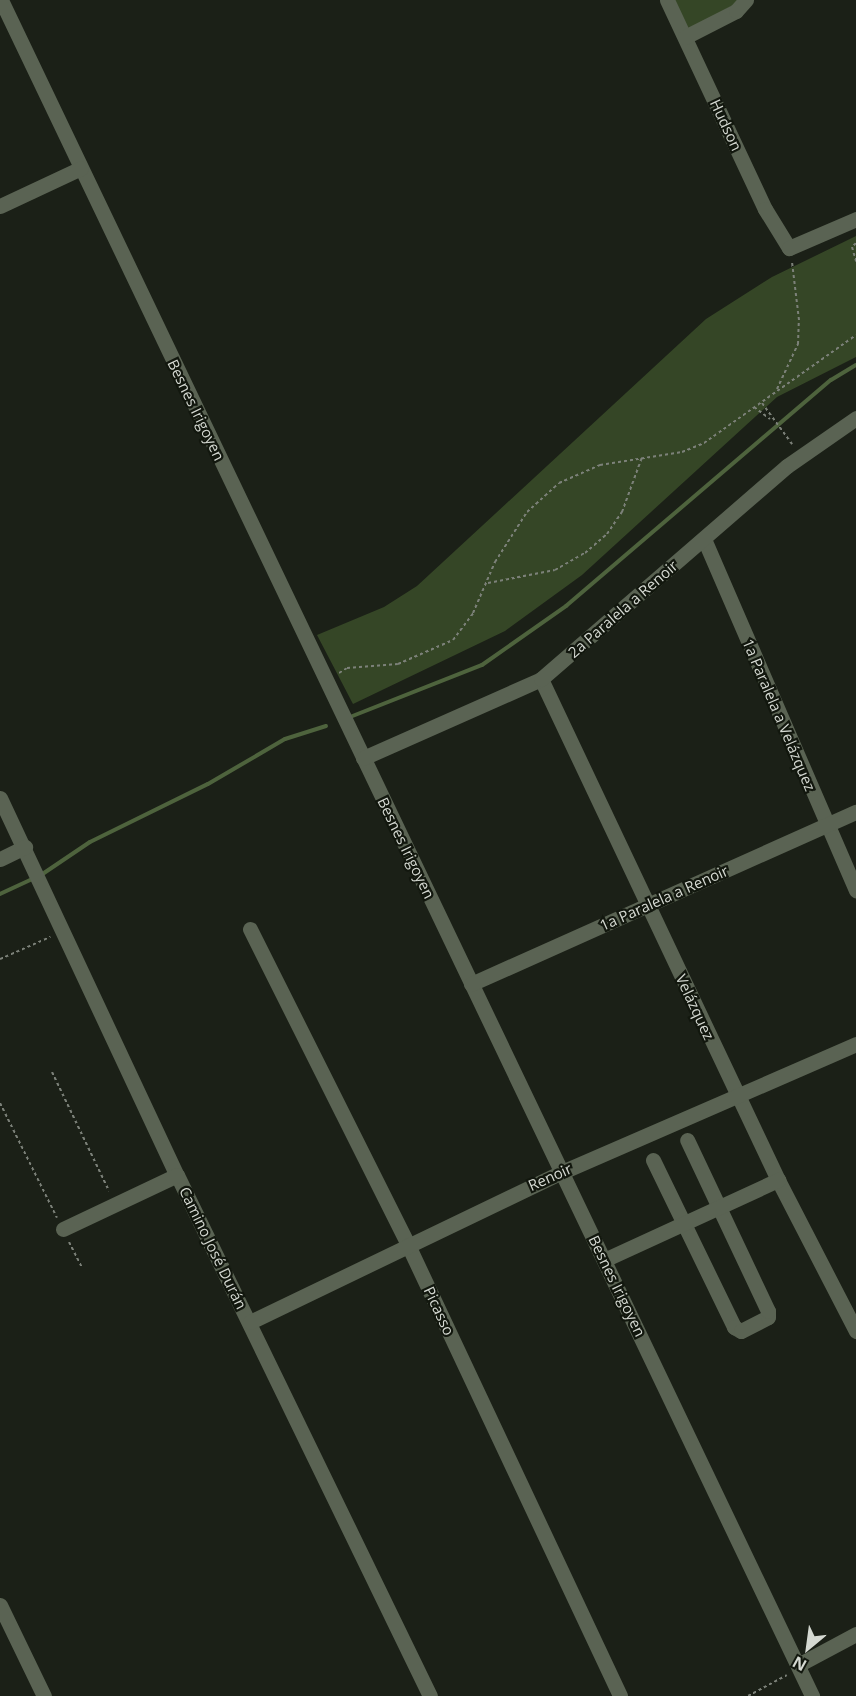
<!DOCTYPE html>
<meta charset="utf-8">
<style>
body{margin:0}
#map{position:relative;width:856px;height:1696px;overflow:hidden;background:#1b2017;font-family:"Open Sans",sans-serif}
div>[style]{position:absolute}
.green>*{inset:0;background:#354626}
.stream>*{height:4px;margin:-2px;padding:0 2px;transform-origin:2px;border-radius:2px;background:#4e633d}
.path>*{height:2px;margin-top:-1px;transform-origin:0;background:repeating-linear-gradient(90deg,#7c8179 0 3px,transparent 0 6px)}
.minor>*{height:15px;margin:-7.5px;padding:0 7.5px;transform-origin:7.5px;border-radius:7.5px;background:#5a6353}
span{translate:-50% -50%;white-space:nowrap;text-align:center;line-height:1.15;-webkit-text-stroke:4.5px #12170e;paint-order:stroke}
.street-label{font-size:15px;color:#d5d9d2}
.north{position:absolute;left:778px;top:1618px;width:60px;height:60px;-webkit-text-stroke:4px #12170e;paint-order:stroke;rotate:209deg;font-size:16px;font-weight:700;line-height:24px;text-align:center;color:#d5d9d2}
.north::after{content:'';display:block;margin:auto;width:21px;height:27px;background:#d5d9d2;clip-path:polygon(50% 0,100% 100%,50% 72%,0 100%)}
</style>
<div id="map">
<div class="green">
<i style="clip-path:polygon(672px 0,743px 0,689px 29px)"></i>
<i style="clip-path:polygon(856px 236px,856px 357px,777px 397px,582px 575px,505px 631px,353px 704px,317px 635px,384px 607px,417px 586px,706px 319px,772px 277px)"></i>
</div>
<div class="stream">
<i style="left:350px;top:717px;width:142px;rotate:-21.5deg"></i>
<i style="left:482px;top:665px;width:103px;rotate:-35.1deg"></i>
<i style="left:566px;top:606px;width:348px;rotate:-40.5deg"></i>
<i style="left:831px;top:380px;width:29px;rotate:-31deg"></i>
<i style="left:41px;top:875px;width:59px;rotate:-34deg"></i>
<i style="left:90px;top:842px;width:131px;rotate:-26.2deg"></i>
<i style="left:208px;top:784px;width:89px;rotate:-30.3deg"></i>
<i style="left:285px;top:739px;width:43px;rotate:-17.6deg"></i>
<i style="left:0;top:894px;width:38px;rotate:-25deg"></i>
</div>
<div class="path">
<i style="left:856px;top:243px;width:6px;rotate:135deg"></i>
<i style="left:852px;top:247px;width:15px;rotate:74deg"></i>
<i style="left:777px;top:389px;width:50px;rotate:-65deg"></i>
<i style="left:798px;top:344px;width:24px;rotate:-88deg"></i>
<i style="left:799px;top:320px;width:58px;rotate:-96.9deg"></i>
<i style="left:762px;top:403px;width:51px;rotate:53.8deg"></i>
<i style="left:754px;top:407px;width:20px;rotate:37deg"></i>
<i style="left:488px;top:583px;width:68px;rotate:-11deg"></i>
<i style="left:555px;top:570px;width:34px;rotate:-30deg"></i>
<i style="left:585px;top:553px;width:29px;rotate:-41deg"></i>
<i style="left:607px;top:534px;width:27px;rotate:-56deg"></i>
<i style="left:622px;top:512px;width:59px;rotate:-70deg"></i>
<i style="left:339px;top:673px;width:9px;rotate:-32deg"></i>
<i style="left:347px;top:668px;width:51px;rotate:-4.5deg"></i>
<i style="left:398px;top:664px;width:60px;rotate:-23.6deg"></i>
<i style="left:453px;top:640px;width:34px;rotate:-53deg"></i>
<i style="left:473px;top:613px;width:56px;rotate:-66.7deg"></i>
<i style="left:495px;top:562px;width:59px;rotate:-57.4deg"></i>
<i style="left:527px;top:512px;width:43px;rotate:-42.2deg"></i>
<i style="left:559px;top:483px;width:45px;rotate:-23.7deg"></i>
<i style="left:600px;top:465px;width:83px;rotate:-9deg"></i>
<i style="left:682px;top:452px;width:24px;rotate:-22deg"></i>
<i style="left:704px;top:443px;width:186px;rotate:-35.4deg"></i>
<i style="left:0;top:959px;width:55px;rotate:-23.7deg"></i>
<i style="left:52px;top:1072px;width:132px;rotate:64.4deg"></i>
<i style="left:0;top:1103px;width:128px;rotate:63.6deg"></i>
<i style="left:69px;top:1242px;width:29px;rotate:63deg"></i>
<i style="left:748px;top:1696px;width:44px;rotate:-28.3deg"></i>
</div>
<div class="minor">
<i style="left:1px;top:0;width:1880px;rotate:64.44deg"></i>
<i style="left:667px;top:0;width:231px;rotate:64.9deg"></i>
<i style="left:765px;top:209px;width:46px;rotate:58.4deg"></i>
<i style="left:789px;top:248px;width:73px;rotate:-23.4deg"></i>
<i style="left:685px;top:37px;width:57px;rotate:-27deg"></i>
<i style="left:736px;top:11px;width:15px;rotate:-48deg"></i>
<i style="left:0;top:206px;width:89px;rotate:-25.1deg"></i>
<i style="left:704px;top:539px;width:383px;rotate:66.6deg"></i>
<i style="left:541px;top:679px;width:554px;rotate:64.68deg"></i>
<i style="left:778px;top:1180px;width:170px;rotate:62.7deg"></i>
<i style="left:363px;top:758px;width:195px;rotate:-23.9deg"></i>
<i style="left:541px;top:679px;width:325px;rotate:-40.9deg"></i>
<i style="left:787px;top:466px;width:84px;rotate:-34.8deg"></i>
<i style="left:0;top:798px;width:416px;rotate:64.9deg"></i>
<i style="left:177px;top:1175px;width:579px;rotate:64.1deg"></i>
<i style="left:0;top:859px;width:28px;rotate:-26deg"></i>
<i style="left:250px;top:929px;width:353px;rotate:63.4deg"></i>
<i style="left:408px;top:1245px;width:498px;rotate:64.8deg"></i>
<i style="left:471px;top:984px;width:422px;rotate:-24.1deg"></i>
<i style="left:653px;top:1160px;width:186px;rotate:64.1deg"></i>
<i style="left:734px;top:1327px;width:8px;rotate:30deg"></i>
<i style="left:741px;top:1331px;width:30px;rotate:-27deg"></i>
<i style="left:768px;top:1317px;width:6px;rotate:-90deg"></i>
<i style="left:768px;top:1311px;width:189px;rotate:-115.3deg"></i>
<i style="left:63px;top:1229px;width:126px;rotate:-25.3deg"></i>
<i style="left:604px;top:1260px;width:192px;rotate:-24.7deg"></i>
<i style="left:250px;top:1322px;width:346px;rotate:-25.7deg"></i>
<i style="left:562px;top:1172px;width:321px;rotate:-23.5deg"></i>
<i style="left:0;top:1605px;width:101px;rotate:64.2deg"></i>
<i style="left:798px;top:1665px;width:66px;rotate:-28.1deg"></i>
</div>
<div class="street-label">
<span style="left:726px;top:125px;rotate:65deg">Hudson</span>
<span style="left:196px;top:410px;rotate:64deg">Besnes Irigoyen</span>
<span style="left:623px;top:609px;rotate:-41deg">2a Paralela a Renoir</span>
<span style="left:779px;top:715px;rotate:67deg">1a Paralela a Velázquez</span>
<span style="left:406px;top:848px;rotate:64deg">Besnes Irigoyen</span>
<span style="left:664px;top:898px;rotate:-24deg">1a Paralela a Renoir</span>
<span style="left:695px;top:1007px;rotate:65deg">Velázquez</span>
<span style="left:550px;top:1177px;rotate:-24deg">Renoir</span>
<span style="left:213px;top:1248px;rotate:64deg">Camino José Durán</span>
<span style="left:617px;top:1286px;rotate:64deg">Besnes Irigoyen</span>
<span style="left:439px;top:1311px;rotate:65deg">Picasso</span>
</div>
<div class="north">N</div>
</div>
